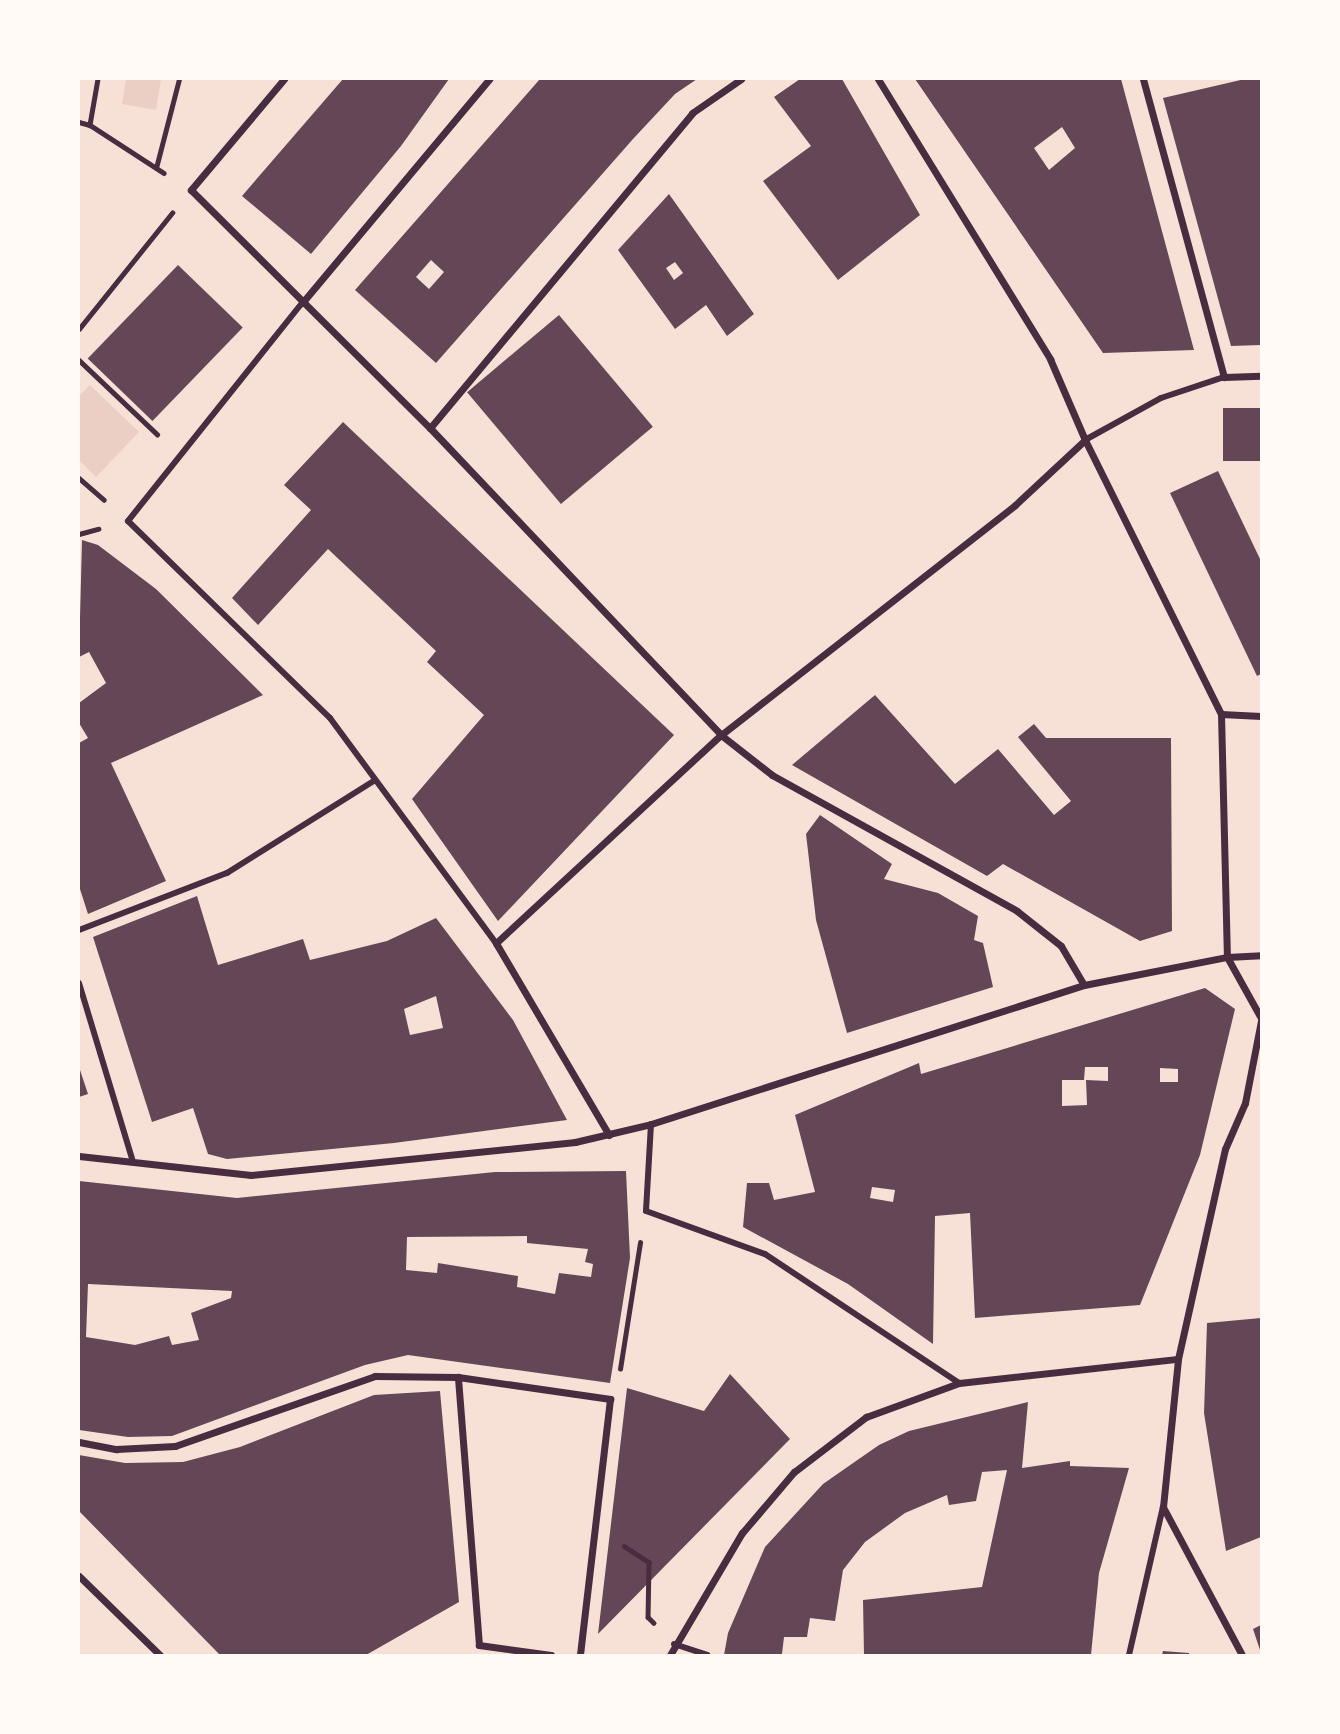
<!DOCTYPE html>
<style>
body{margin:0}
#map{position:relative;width:1340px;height:1734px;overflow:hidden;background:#f7e1d7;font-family:Jost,sans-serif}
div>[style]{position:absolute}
.green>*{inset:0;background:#ebcfc5}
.building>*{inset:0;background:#644757;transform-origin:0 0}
.path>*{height:4.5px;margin:-2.25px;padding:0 2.25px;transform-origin:2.25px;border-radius:2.25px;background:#4a2c40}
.pedestrian>*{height:6px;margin:-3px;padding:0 3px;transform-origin:3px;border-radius:3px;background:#4a2c40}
.minor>*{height:7px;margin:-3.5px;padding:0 3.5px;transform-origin:3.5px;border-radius:3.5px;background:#4a2c40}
span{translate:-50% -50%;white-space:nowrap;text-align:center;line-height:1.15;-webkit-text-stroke:5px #fffaf5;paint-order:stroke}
.frame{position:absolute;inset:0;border:80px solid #fffaf5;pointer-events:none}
</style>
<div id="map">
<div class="green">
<i style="clip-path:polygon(126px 79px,161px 79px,156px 110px,122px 104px)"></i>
<i style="clip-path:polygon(90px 385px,139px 432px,96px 477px,79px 460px,79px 396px)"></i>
</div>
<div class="building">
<i style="clip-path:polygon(343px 79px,449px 79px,401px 146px,311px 254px,242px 196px)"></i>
<i style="clip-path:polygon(evenodd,540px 79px,697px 79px,675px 94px,633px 139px,436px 363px,355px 290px,540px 79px,431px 260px,444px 272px,429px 289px,416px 277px,431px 260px)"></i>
<i style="clip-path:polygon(800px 79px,842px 79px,920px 215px,838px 280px,763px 181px,811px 146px,774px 97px)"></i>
<i style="clip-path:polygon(evenodd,915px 79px,1121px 79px,1194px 350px,1103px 353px,915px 79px,1062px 127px,1075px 148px,1049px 170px,1034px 148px,1062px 127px)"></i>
<i style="clip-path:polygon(1245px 79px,1261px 79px,1261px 345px,1231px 346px,1163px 98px)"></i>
<i style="clip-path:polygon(evenodd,669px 194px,754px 314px,727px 336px,706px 305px,675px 329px,618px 250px,669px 194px,675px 262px,683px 273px,674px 280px,666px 268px,675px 262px)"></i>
<i style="left:178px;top:265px;width:90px;height:130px;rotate:44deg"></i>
<i style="left:559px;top:315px;width:146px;height:120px;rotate:50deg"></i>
<i style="left:1261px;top:408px;width:53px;height:38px;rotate:90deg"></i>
<i style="clip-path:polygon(343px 422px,674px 735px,498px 921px,412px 799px,484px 715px,427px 662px,436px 651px,328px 549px,258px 625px,232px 598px,311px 510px,284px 485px)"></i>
<i style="clip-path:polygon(1218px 471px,1261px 561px,1261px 674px,1257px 676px,1170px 493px)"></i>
<i style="clip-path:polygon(82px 540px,98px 545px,156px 589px,263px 695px,111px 763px,166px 881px,88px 914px,79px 886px,79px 743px,88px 738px,79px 723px,79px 703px,106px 683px,89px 652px,79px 657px)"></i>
<i style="clip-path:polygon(875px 695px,955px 784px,998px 749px,1054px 815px,1071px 801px,1018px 737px,1034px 724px,1046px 738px,1171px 738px,1172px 931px,1140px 941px,1003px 864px,987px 876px,792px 765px)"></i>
<i style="clip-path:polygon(820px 815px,892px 864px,884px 879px,938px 893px,978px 916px,974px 940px,983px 943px,993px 987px,847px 1033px,816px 920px,806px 834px)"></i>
<i style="clip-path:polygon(evenodd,197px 896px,218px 965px,303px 939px,310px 960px,387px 941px,436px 918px,513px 1020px,567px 1120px,394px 1143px,227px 1159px,208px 1154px,193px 1108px,152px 1122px,93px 937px,197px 896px,436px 996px,443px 1028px,410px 1035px,404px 1009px,436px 996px)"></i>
<i style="clip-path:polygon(evenodd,1205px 988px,1235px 1009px,1200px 1155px,1140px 1305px,975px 1318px,970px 1213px,935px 1216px,933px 1344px,848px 1284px,743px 1227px,747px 1183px,769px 1183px,774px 1200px,815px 1192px,795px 1115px,919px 1063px,921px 1074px,1205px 988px,1085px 1067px,1108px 1067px,1108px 1081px,1086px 1080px,1087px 1105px,1062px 1106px,1062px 1080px,1084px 1080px,1085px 1067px,1205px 988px,1160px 1068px,1178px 1069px,1178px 1082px,1160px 1082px,1160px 1068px,1205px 988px,872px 1187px,895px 1190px,893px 1202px,870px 1198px,872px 1187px)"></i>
<i style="clip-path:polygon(79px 1067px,88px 1094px,79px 1097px)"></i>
<i style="clip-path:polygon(evenodd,626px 1171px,630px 1258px,610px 1383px,408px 1355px,365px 1365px,172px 1436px,128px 1437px,79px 1430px,79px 1181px,237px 1198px,495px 1172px,626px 1171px,527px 1236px,527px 1243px,588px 1249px,585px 1262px,593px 1264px,591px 1277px,559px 1273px,555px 1294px,517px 1287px,518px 1276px,438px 1263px,437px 1273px,406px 1270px,407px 1237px,527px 1236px,626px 1171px,88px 1284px,232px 1291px,231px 1298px,191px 1313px,199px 1340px,172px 1345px,169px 1336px,135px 1345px,86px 1337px,88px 1284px)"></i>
<i style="clip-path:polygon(1261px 1318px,1261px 1537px,1226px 1551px,1204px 1413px,1207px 1323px)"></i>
<i style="clip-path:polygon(730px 1374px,790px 1439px,598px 1634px,627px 1388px,704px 1411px)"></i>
<i style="clip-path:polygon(440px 1391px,459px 1602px,366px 1655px,220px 1655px,79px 1511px,79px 1455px,125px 1463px,183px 1462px,240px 1447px,374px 1395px)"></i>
<i style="clip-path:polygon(1028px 1402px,1022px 1468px,1070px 1461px,1070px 1466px,1129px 1468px,1099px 1573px,1091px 1655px,864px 1655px,863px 1600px,982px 1587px,1007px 1470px,982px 1472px,976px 1501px,949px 1505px,947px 1495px,905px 1513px,865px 1542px,843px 1570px,835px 1621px,810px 1618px,807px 1637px,784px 1637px,782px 1654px,724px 1655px,728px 1633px,765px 1547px,823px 1484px,879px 1445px,909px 1431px)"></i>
<i style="clip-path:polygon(1261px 1625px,1261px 1653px,1253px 1629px)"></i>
<i style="clip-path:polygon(1163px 1651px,1189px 1653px,1189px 1655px,1162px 1655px)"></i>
</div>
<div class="path">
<i style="left:98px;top:79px;width:47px;rotate:99.9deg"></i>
<i style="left:90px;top:125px;width:88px;rotate:33deg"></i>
<i style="left:79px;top:122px;width:11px;rotate:15deg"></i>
<i style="left:156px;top:168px;width:92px;rotate:-75.5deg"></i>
<i style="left:79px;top:329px;width:149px;rotate:-51.3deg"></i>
<i style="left:79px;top:360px;width:108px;rotate:43.5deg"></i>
<i style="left:79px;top:478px;width:33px;rotate:41deg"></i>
<i style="left:79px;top:534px;width:20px;rotate:-15deg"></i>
<i style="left:620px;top:1369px;width:128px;rotate:-81deg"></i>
<i style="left:624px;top:1546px;width:30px;rotate:33deg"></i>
<i style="left:649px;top:1562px;width:55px;rotate:91deg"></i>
<i style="left:648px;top:1617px;width:8px;rotate:45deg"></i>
</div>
<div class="pedestrian">
<i style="left:302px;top:303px;width:279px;rotate:128.6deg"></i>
<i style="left:128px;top:521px;width:282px;rotate:44.3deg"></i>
<i style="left:330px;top:718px;width:280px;rotate:53.6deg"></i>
<i style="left:1085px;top:440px;width:87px;rotate:-28.9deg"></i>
<i style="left:1161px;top:398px;width:66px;rotate:-18.4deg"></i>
<i style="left:79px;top:930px;width:159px;rotate:-21.1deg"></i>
<i style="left:227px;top:873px;width:175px;rotate:-32.1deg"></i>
<i style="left:79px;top:983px;width:184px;rotate:73.2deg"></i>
<i style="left:651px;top:1124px;width:87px;rotate:93.3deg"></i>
<i style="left:646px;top:1211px;width:127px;rotate:19.9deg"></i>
<i style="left:765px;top:1254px;width:233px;rotate:33.6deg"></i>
<i style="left:674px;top:1644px;width:35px;rotate:18deg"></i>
<i style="left:1129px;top:1655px;width:152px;rotate:-77.1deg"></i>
</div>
<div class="minor">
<i style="left:284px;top:79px;width:145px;rotate:130deg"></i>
<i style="left:191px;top:190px;width:337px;rotate:44.9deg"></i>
<i style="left:430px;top:428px;width:423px;rotate:46.5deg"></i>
<i style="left:721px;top:735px;width:65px;rotate:38.1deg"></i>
<i style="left:772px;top:775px;width:280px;rotate:29deg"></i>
<i style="left:1017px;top:911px;width:56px;rotate:38.5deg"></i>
<i style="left:1061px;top:946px;width:45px;rotate:59.5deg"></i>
<i style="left:878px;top:79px;width:329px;rotate:58.4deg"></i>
<i style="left:1050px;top:359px;width:88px;rotate:66.6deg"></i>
<i style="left:1085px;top:440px;width:306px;rotate:63.6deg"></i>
<i style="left:1221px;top:714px;width:243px;rotate:88.6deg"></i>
<i style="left:1227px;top:957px;width:70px;rotate:60.9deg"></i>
<i style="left:1143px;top:79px;width:309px;rotate:74.8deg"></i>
<i style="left:1224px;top:377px;width:37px;rotate:-2deg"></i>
<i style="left:302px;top:303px;width:292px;rotate:-50.1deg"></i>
<i style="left:430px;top:428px;width:410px;rotate:-50.2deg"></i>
<i style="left:692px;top:113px;width:60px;rotate:-34.8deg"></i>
<i style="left:1221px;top:714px;width:40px;rotate:2.9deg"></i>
<i style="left:609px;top:1135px;width:223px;rotate:-120.5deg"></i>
<i style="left:496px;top:943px;width:306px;rotate:-42.8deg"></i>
<i style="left:721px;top:735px;width:373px;rotate:-38deg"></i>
<i style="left:1015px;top:505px;width:96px;rotate:-42.9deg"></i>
<i style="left:79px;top:1156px;width:173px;rotate:6.3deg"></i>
<i style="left:251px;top:1175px;width:326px;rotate:-5.8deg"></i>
<i style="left:575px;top:1142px;width:78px;rotate:-13.3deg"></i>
<i style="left:651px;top:1124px;width:455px;rotate:-17.8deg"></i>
<i style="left:1084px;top:985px;width:146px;rotate:-11.1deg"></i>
<i style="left:1227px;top:957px;width:34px;rotate:-3deg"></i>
<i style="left:79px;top:1442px;width:38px;rotate:11deg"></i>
<i style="left:116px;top:1449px;width:59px;rotate:-2.9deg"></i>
<i style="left:175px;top:1446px;width:212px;rotate:-19.3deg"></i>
<i style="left:375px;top:1376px;width:83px;rotate:0.7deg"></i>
<i style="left:79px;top:1576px;width:113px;rotate:44.3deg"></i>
<i style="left:551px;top:1655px;width:73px;rotate:-172.1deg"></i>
<i style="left:479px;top:1645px;width:269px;rotate:-94.5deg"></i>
<i style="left:458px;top:1377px;width:154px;rotate:8.2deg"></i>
<i style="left:610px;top:1399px;width:258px;rotate:96.7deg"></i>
<i style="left:670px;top:1655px;width:142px;rotate:-59.5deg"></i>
<i style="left:742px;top:1533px;width:80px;rotate:-49.6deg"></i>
<i style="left:794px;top:1472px;width:91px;rotate:-37.4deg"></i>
<i style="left:866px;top:1417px;width:99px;rotate:-20.1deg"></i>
<i style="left:959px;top:1383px;width:220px;rotate:-6.3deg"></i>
<i style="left:1242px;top:1655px;width:168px;rotate:-118.1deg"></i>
<i style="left:1163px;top:1507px;width:149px;rotate:-84.2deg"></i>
<i style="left:1178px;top:1359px;width:215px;rotate:-77.4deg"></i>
<i style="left:1225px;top:1149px;width:50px;rotate:-66.5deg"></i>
<i style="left:1245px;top:1103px;width:84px;rotate:-79deg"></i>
</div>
<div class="frame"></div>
</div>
